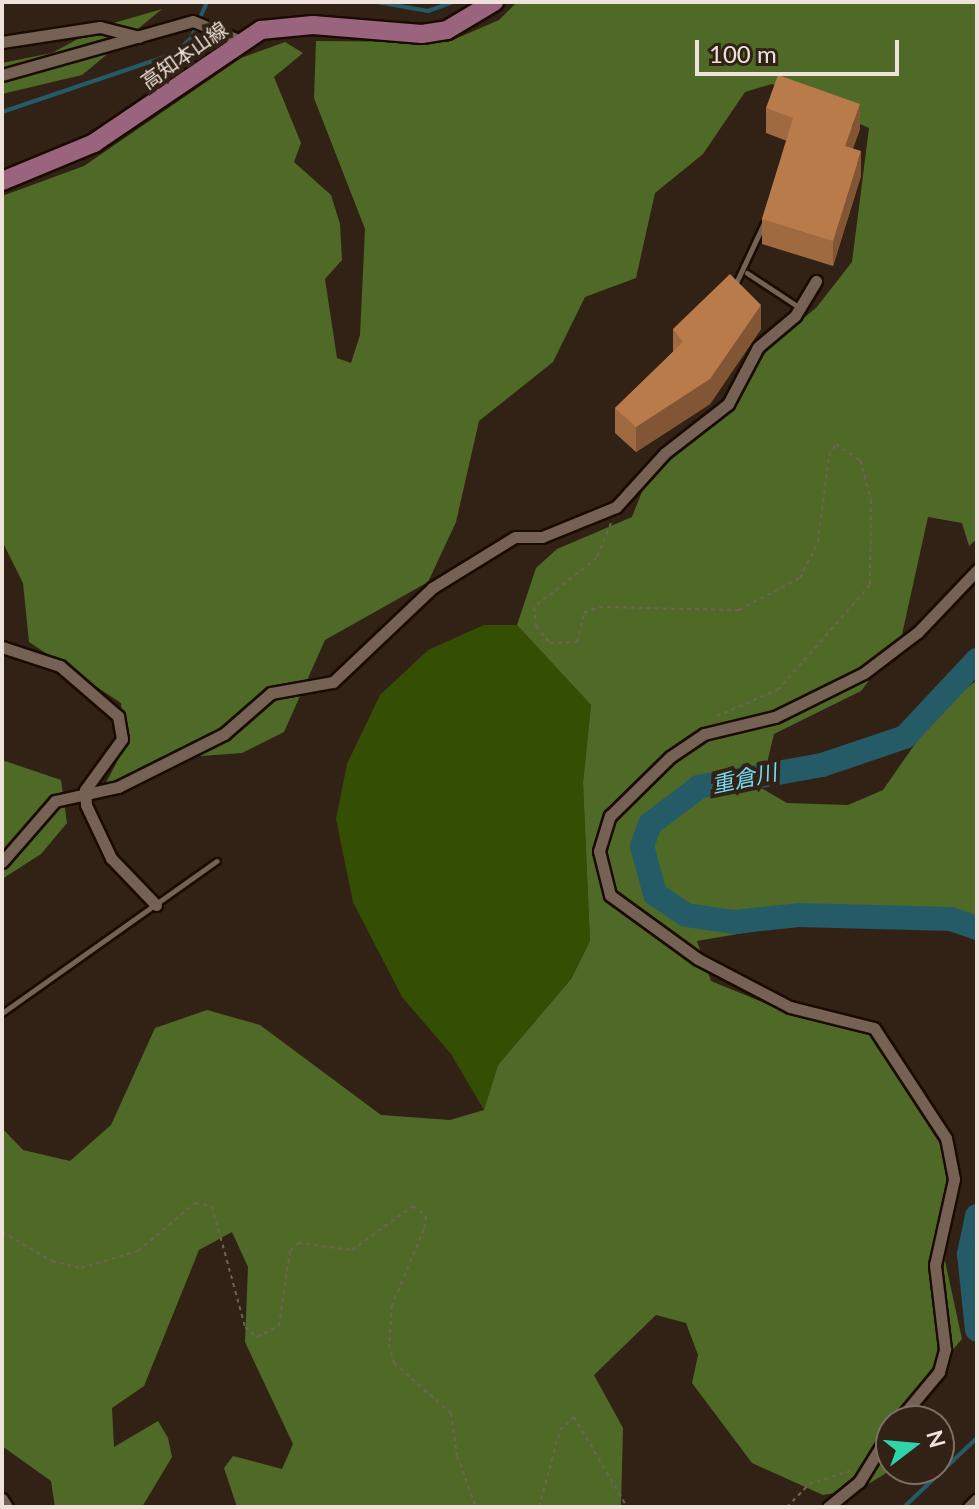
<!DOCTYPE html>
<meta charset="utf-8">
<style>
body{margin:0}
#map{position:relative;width:979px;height:1509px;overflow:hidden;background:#322215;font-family:Lato,"Noto Sans JP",sans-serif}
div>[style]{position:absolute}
.green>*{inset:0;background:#344e03}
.forest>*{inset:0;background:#4e6a26}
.stream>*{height:4px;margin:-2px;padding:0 2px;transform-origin:2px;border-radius:2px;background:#245b67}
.river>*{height:24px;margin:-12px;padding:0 12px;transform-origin:12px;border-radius:12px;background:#245b67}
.path>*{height:2px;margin-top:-1px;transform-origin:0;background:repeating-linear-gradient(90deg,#706156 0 4px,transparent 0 8px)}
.roads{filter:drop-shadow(2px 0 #1a0b02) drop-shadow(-2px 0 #1a0b02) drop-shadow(0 2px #1a0b02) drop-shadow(0 -2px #1a0b02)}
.lane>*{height:5px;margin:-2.5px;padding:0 2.5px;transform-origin:2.5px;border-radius:2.5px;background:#766254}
.street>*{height:11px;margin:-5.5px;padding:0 5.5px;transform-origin:5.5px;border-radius:5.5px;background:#766254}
.primary>*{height:18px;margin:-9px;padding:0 9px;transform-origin:9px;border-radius:9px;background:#9a637e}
.wall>*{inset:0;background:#a06a40}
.shaded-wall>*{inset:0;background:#825634}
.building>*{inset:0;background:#ba7b4b}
span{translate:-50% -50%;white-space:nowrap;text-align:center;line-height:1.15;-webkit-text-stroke:8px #322215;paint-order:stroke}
.street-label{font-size:20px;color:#eee2da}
.water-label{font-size:22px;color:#72ddf7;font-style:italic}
.frame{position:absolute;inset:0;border:4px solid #eee2da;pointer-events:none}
.north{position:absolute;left:875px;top:1405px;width:80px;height:80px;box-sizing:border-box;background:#322215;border:2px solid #7d6f64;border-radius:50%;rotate:74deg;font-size:22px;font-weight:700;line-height:32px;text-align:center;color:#eee2da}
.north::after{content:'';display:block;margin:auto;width:28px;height:36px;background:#2ed4aa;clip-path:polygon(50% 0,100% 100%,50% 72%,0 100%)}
.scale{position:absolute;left:695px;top:40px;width:204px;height:36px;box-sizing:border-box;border:4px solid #eee2da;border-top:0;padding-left:10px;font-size:24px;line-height:28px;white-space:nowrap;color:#eee2da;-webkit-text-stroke:6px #322215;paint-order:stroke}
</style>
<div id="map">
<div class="green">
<i style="clip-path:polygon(484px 625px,517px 625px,591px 705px,583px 783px,590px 941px,570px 980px,498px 1065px,484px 1110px,451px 1054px,402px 997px,353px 902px,336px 819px,347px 764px,380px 695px,428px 650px)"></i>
</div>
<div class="forest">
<i style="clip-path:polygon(517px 2px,977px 2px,977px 539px,969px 546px,962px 523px,928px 517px,901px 639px,861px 691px,774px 734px,761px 788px,787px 803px,848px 805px,883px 790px,938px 711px,977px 680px,977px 924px,900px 911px,859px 913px,697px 941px,711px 981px,782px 1010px,858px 1018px,901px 1076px,943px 1143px,954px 1181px,945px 1261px,962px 1339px,886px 1429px,893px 1469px,860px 1489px,823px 1495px,752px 1463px,692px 1383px,698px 1355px,686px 1323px,656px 1315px,594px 1375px,623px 1428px,621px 1507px,237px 1507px,224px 1468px,233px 1456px,282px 1469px,293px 1444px,245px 1342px,248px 1267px,232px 1232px,199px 1250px,144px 1386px,112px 1408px,114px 1447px,158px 1421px,168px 1438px,172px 1457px,142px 1507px,55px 1507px,51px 1481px,2px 1446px,2px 1128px,23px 1150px,70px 1161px,111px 1125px,155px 1028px,207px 1010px,260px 1025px,381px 1115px,450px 1120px,484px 1110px,498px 1065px,571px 979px,590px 941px,583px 783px,591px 705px,517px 625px,536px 568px,557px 549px,632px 517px,657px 454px,719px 411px,767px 348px,816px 308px,852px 262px,869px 128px,772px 84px,745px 92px,703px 154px,655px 193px,636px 278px,585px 297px,553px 362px,479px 421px,456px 522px,428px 582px,325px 640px,284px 732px,242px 753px,174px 758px,105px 785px,125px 746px,121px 703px,29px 642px,23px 583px,2px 541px,2px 196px,84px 166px,241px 58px,285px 42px,303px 53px,274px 77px,301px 143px,294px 162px,331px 195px,340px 224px,342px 260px,325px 279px,337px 358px,351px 363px,360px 335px,365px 229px,314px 98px,316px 41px,448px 42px,499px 20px)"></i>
<i style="clip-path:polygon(162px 9px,82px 75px,2px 94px,2px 63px,52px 53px,100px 27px)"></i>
<i style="clip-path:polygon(2px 760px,61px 780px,67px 823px,41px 854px,2px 879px)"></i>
</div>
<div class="stream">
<i style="left:377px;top:2px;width:52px;rotate:10deg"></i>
<i style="left:428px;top:11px;width:27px;rotate:-20deg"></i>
<i style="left:2px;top:112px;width:184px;rotate:-18.7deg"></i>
<i style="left:176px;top:53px;width:21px;rotate:-45deg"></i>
<i style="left:191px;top:38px;width:39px;rotate:-66deg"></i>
<i style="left:904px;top:1507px;width:100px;rotate:-43.4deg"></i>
</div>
<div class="river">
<i style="left:977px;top:660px;width:105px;rotate:133.1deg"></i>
<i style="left:905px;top:737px;width:88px;rotate:161.4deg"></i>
<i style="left:822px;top:765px;width:125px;rotate:169.9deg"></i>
<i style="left:699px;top:787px;width:61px;rotate:142.9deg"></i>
<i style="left:650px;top:824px;width:23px;rotate:110deg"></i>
<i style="left:642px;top:846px;width:50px;rotate:74.8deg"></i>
<i style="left:655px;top:894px;width:37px;rotate:34deg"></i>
<i style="left:686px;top:915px;width:49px;rotate:8.3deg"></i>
<i style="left:734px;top:922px;width:65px;rotate:-6.1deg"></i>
<i style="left:799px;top:915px;width:152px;rotate:1.5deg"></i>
<i style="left:951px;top:919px;width:28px;rotate:19deg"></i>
<i style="left:977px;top:1216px;width:39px;rotate:102deg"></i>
<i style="left:969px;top:1254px;width:76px;rotate:84deg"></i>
</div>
<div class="path">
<i style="left:611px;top:523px;width:38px;rotate:112deg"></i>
<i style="left:597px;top:558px;width:80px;rotate:142.1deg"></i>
<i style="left:534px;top:607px;width:19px;rotate:84deg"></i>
<i style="left:536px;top:626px;width:22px;rotate:51deg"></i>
<i style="left:550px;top:643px;width:27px;rotate:-2deg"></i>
<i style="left:577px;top:642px;width:30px;rotate:-76deg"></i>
<i style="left:584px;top:613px;width:16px;rotate:-22deg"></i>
<i style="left:599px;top:607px;width:140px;rotate:1.2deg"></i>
<i style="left:739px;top:610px;width:69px;rotate:-27.7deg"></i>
<i style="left:800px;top:578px;width:40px;rotate:-63.4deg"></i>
<i style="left:818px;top:542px;width:87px;rotate:-82.7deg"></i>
<i style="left:829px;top:456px;width:14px;rotate:-60deg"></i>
<i style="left:836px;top:444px;width:29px;rotate:34deg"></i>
<i style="left:860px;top:460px;width:41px;rotate:74.6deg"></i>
<i style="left:871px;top:500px;width:85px;rotate:90.7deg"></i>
<i style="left:870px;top:585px;width:138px;rotate:131.2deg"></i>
<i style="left:779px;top:689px;width:72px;rotate:156.3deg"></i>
<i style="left:2px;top:1232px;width:58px;rotate:30.1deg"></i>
<i style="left:52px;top:1261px;width:30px;rotate:14deg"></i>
<i style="left:81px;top:1268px;width:59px;rotate:-16.6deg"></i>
<i style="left:138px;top:1251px;width:75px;rotate:-40.1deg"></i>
<i style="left:195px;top:1203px;width:17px;rotate:10deg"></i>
<i style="left:212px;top:1206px;width:125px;rotate:74.7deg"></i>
<i style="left:245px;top:1327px;width:16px;rotate:40deg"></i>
<i style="left:257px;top:1337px;width:25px;rotate:-27deg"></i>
<i style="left:279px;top:1326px;width:76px;rotate:-81.7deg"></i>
<i style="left:290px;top:1251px;width:11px;rotate:-45deg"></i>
<i style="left:298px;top:1243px;width:54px;rotate:7.4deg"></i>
<i style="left:352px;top:1250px;width:75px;rotate:-35.8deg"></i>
<i style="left:413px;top:1206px;width:16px;rotate:38deg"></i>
<i style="left:426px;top:1216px;width:13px;rotate:99deg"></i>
<i style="left:424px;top:1229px;width:82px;rotate:112.8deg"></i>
<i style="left:392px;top:1305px;width:39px;rotate:94deg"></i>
<i style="left:389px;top:1344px;width:20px;rotate:75deg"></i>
<i style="left:394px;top:1363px;width:76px;rotate:41.3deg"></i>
<i style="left:451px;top:1413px;width:43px;rotate:82.1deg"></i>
<i style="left:457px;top:1456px;width:54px;rotate:69.6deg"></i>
<i style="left:539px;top:1507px;width:80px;rotate:-74.7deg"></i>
<i style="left:560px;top:1430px;width:19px;rotate:-43deg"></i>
<i style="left:574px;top:1417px;width:104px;rotate:59.5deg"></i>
<i style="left:787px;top:1507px;width:32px;rotate:-46deg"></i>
<i style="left:809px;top:1484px;width:43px;rotate:-17.6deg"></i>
</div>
<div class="roads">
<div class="lane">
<i style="left:747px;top:273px;width:60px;rotate:33.4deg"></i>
<i style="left:735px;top:285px;width:68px;rotate:-64.9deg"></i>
<i style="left:2px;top:1013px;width:263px;rotate:-35.3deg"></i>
</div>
<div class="street">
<i style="left:2px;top:42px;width:99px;rotate:-8.7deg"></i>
<i style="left:100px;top:27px;width:40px;rotate:14.4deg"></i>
<i style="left:2px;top:75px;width:198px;rotate:-15.8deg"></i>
<i style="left:193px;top:21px;width:52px;rotate:22.6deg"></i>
<i style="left:2px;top:647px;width:61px;rotate:18.1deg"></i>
<i style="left:60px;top:666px;width:77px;rotate:40.8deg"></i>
<i style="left:118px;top:716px;width:23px;rotate:80deg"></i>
<i style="left:122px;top:739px;width:63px;rotate:126deg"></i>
<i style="left:85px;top:790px;width:15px;rotate:86deg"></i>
<i style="left:86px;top:805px;width:59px;rotate:64.7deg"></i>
<i style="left:111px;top:858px;width:65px;rotate:46.2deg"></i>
<i style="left:2px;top:862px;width:81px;rotate:-49deg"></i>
<i style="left:55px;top:801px;width:65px;rotate:-12.5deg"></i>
<i style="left:118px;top:787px;width:119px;rotate:-26.6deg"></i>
<i style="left:224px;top:734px;width:62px;rotate:-41.1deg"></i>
<i style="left:271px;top:693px;width:63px;rotate:-10.1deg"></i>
<i style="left:333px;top:682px;width:137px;rotate:-43.5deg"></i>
<i style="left:432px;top:588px;width:97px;rotate:-31.6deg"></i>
<i style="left:515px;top:537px;width:27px"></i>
<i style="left:542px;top:537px;width:80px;rotate:-22.1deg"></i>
<i style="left:616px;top:507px;width:73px;rotate:-47.8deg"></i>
<i style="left:665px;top:453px;width:80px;rotate:-37.9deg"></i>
<i style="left:728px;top:404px;width:64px;rotate:-62.2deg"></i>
<i style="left:758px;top:347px;width:48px;rotate:-40deg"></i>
<i style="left:795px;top:316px;width:41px;rotate:-59deg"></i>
<i style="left:898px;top:1421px;width:64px;rotate:-50.1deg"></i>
<i style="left:939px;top:1372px;width:24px;rotate:-75deg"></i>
<i style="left:945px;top:1349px;width:85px;rotate:-96.8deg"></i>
<i style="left:935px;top:1265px;width:88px;rotate:-77.5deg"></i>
<i style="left:954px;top:1179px;width:42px;rotate:-101deg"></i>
<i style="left:946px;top:1138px;width:131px;rotate:-123.2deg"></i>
<i style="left:874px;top:1028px;width:87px;rotate:-166deg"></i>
<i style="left:790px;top:1007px;width:104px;rotate:-152.4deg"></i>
<i style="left:698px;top:959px;width:109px;rotate:-144deg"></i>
<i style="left:610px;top:895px;width:45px;rotate:-104deg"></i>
<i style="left:599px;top:851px;width:37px;rotate:-73deg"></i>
<i style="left:610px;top:816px;width:84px;rotate:-44.5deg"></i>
<i style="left:670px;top:757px;width:41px;rotate:-34.1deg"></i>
<i style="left:704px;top:734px;width:73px;rotate:-13.5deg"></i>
<i style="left:775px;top:717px;width:99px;rotate:-26.3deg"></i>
<i style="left:864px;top:673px;width:68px;rotate:-37.2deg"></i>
<i style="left:918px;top:632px;width:86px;rotate:-46.4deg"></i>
<i style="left:2px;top:1499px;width:9px;rotate:58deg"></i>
<i style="left:828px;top:1507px;width:40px;rotate:-39deg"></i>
<i style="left:859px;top:1482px;width:61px;rotate:-58.4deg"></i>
<i style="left:969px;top:1507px;width:11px;rotate:-45deg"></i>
</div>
<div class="primary">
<i style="left:2px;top:181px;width:100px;rotate:-22.4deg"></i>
<i style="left:94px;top:143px;width:202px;rotate:-34.1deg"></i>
<i style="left:261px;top:30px;width:52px;rotate:-5.5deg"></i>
<i style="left:313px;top:25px;width:109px;rotate:4.7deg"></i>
<i style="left:422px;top:34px;width:25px;rotate:-9deg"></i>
<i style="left:447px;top:30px;width:55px;rotate:-30.8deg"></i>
</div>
</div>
<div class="wall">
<i style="clip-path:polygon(766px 108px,860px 129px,853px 148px,861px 176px,833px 266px,762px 244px,762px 219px,787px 141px,766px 133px)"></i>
<i style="clip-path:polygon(673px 329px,761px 329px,710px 404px,636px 452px,615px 433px,615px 408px,673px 352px)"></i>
</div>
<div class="shaded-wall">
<i style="clip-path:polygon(860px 104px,860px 129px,845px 170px,845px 146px)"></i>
<i style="clip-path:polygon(861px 151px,861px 176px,833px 266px,833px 241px)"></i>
<i style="clip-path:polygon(761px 305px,761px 329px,710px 404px,636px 452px,636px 427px)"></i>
</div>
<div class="building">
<i style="clip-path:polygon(778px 75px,860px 104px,845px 146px,861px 151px,833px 241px,762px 219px,793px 118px,766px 108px)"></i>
<i style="clip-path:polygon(730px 274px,761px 305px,710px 379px,636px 427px,615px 408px,683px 342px,673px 329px)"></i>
</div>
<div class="street-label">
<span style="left:184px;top:55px;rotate:-35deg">高知本山線</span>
</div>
<div class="water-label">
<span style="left:744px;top:778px;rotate:-12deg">重倉川</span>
</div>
<div class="frame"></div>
<div class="north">N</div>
<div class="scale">100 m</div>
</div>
